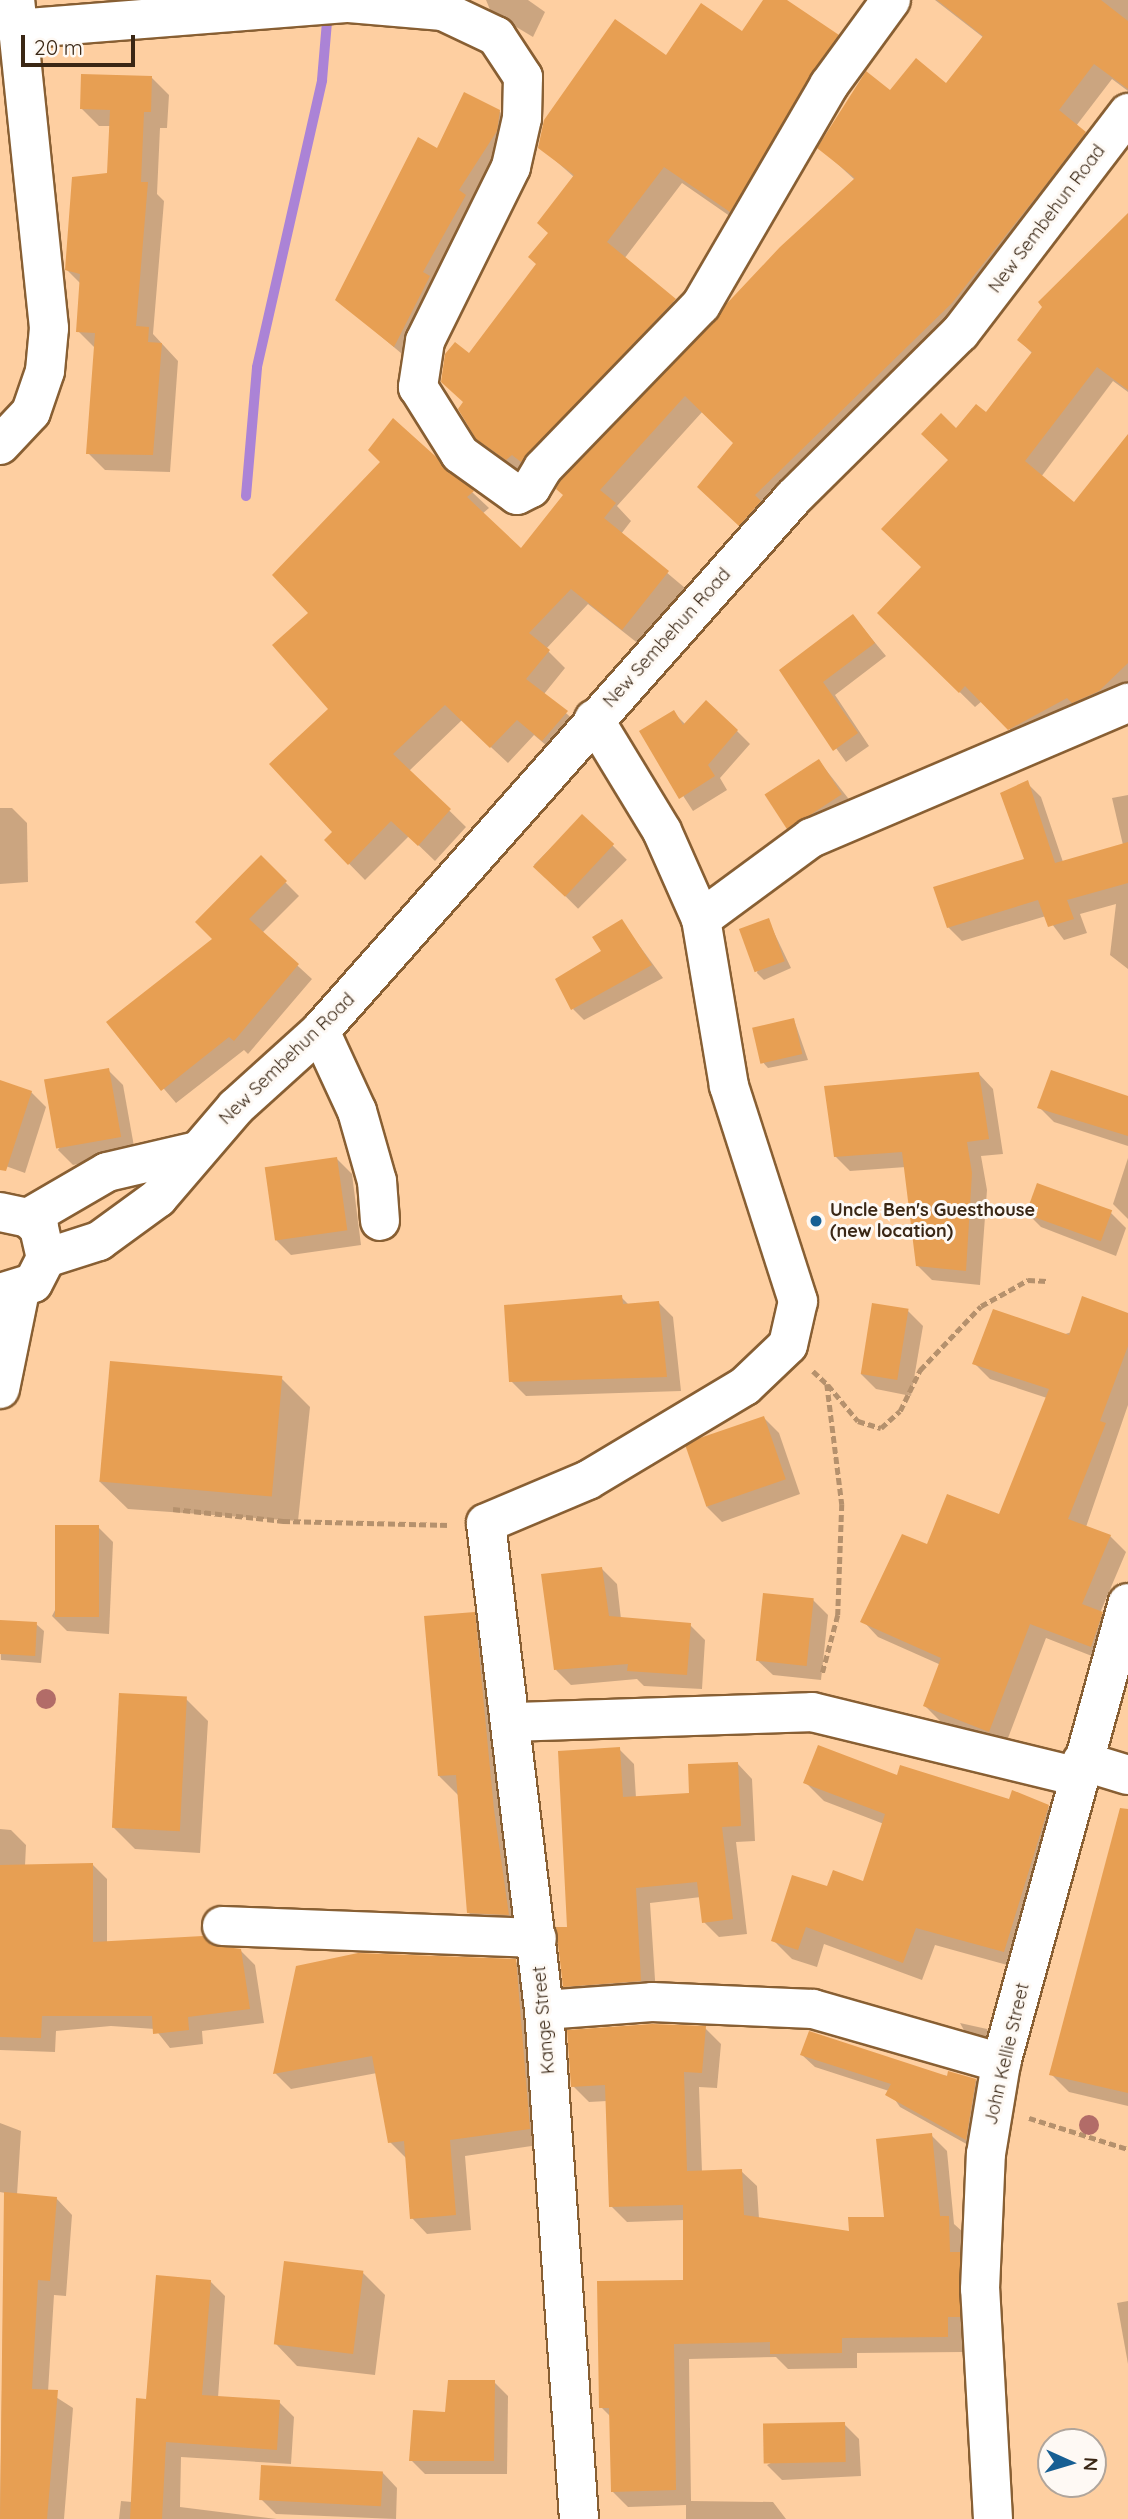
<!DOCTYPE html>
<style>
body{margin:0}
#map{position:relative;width:1128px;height:2519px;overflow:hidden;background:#fecfa1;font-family:Quicksand,sans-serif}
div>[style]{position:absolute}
.shadow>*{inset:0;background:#0003;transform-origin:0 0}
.stream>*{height:10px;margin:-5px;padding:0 5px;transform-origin:5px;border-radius:5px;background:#ab83d6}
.building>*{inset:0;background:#e79f53;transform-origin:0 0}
.path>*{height:4.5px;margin-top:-2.25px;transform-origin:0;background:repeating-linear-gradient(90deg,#b5916d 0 7px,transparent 0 10.5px)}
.roads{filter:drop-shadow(2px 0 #885f33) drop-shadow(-2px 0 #885f33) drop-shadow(0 2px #885f33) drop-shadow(0 -2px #885f33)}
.street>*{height:38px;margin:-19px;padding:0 19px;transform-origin:19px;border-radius:19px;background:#fff}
.trees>*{width:20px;height:20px;margin:-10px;border-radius:50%;background:#b26c68}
.dots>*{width:19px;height:19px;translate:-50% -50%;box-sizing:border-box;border:4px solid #fef9f4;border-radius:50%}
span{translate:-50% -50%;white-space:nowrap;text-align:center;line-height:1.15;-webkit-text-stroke:6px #fef9f4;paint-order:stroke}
.street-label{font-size:18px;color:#3a2715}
.poi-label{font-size:18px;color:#3a2715;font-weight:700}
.left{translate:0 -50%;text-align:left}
.north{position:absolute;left:1037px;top:2428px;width:70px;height:70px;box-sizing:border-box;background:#fef9f4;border:2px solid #b0a59b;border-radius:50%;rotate:94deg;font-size:19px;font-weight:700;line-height:28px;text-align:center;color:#3a2715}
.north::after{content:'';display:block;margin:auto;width:24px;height:32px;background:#175f93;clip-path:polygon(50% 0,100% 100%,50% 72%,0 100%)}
.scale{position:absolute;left:21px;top:35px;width:114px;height:32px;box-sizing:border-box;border:4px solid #3a2715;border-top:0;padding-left:9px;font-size:21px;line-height:24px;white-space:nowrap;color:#3a2715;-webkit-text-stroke:5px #fef9f4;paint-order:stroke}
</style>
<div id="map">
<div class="shadow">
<i style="clip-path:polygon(486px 0,528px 0,545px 12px,533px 37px,491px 12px)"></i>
<i style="clip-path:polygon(765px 0,784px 0,854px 53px,747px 228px,682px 183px,624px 259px,691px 317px,524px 476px,478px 438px,465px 403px,470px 356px,538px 265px,574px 177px,540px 147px,742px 34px)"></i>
<i style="clip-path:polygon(935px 0,1128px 0,1128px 91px,1112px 79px,1076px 126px,1101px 149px,756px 541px,715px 503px,735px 443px,703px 411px,617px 506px,631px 521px,621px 534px,685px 588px,640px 645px,588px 604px,546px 649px,565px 668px,544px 694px,583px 728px,560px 757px,534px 735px,508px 763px,462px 720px,409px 771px,466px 827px,435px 861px,409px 836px,365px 880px,326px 840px,334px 832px,331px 709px,274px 646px,472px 492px,489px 508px,482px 514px,521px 550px,855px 180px,820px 148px,890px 93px,946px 86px,984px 38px)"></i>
<i style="clip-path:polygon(152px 78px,169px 95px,167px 128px,160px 128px,157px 194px,164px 201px,153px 334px,178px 361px,170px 472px,105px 470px,88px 453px,95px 348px,78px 331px,81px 284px,67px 270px,109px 174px,111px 126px,99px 126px,82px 109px)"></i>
<i style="clip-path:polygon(499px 111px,514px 126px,408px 359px,338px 300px,438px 150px)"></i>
<i style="clip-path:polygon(1128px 217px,1128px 392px,1113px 381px,1041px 477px,1074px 505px,1128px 437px,1128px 694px,1025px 745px,982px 701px,975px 707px,879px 613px,923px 567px,956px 430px,986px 415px,1033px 354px,1019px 340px)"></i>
<i style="clip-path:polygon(853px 616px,886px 656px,835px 695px,869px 746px,846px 762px,781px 671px)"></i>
<i style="clip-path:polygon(673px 712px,686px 725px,737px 731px,750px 744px,720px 778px,727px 790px,693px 811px,641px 731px)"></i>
<i style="left:819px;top:761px;width:61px;height:62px;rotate:52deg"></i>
<i style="clip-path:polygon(1027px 783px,1041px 797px,1063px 862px,1123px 845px,1112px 798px,1128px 795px,1128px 969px,1110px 955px,1116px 904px,1080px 914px,1087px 933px,1064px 940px,1046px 916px,962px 941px,948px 927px,1026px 860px)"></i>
<i style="clip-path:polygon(0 808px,12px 808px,27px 823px,28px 882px,0 884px)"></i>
<i style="left:583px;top:816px;width:62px;height:69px;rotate:45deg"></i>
<i style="clip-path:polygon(261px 858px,299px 896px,262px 933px,312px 979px,248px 1054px,244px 1050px,176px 1103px,108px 1023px,215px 939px)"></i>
<i style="clip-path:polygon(768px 920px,791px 968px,764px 980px,757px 973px)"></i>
<i style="clip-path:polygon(622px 922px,663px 978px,584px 1020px,573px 1009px)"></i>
<i style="clip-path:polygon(794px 1020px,808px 1060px,768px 1068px,761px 1060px)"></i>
<i style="clip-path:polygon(108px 1070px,123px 1085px,135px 1152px,73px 1165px,58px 1150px)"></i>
<i style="clip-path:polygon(978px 1073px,993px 1089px,1003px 1154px,981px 1156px,987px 1190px,980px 1285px,932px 1280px,917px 1265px,906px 1167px,850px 1171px,835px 1156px)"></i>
<i style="clip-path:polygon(0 1082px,31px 1092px,46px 1107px,25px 1173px,0 1164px)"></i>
<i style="clip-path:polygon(1128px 1098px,1128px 1146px,1054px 1122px,1039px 1107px)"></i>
<i style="clip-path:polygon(1128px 1158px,1128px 1219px,1113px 1204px)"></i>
<i style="clip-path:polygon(337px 1159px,352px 1174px,361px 1245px,291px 1255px,276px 1240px)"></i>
<i style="clip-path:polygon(1026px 1212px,1111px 1213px,1126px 1228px,1116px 1256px,1041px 1227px)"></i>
<i style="clip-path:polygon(621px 1297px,629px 1305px,658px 1302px,673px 1317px,681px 1391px,526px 1396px,511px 1381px)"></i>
<i style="clip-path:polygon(908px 1311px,923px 1326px,911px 1396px,876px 1389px,861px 1374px)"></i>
<i style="clip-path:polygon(1128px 1314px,1128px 1405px,1086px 1527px,1110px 1536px,1126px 1552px,1100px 1613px,1118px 1629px,1107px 1662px,1046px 1638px,1005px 1746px,941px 1722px,925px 1706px,941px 1665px,878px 1637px,863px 1621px,928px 1547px,1000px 1516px,1047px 1398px,990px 1379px,974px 1363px)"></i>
<i style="clip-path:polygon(282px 1379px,310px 1407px,298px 1521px,128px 1509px,99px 1481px)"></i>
<i style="clip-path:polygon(764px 1418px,779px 1433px,800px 1494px,722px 1522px,707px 1507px)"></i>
<i style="clip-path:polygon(98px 1527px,113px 1542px,109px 1634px,67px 1631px,52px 1616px)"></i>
<i style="clip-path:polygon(602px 1569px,617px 1584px,621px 1619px,690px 1625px,705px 1640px,702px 1689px,644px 1686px,637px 1679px,571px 1685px,556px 1670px)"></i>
<i style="clip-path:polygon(813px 1600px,828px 1615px,821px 1680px,773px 1675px,757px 1660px)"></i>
<i style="clip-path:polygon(474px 1614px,494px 1634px,528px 1935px,489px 1933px,469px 1913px,459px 1796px,439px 1776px)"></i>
<i style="clip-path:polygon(0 1622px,36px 1624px,44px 1631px,41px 1663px,1px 1660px)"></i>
<i style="clip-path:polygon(186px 1699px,208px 1721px,200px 1853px,135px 1849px,113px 1827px)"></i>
<i style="clip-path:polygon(619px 1749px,634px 1764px,636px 1798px,691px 1795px,737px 1763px,752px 1779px,755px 1841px,736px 1842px,747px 1934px,719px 1937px,704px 1922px,701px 1897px,650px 1903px,656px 1995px,580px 2001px,565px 1986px,569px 1928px)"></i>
<i style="clip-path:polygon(898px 1777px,1010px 1801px,1013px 1792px,1048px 1807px,1067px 1825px,1022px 1969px,935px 1945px,922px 1980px,824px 1944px,817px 1967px,792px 1959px,773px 1940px,828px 1888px,864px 1883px,884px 1824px,824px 1801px,805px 1782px)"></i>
<i style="clip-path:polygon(1128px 1818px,1128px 2106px,1069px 2092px,1051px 2074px)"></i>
<i style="clip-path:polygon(0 1829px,11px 1830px,26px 1845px,25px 1866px,92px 1864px,107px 1879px,107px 1943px,240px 1950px,255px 1965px,264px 2023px,202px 2031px,203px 2044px,170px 2048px,155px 2029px,111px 2026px,56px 2031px,55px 2052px,0 2050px)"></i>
<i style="clip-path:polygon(515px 1961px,531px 1977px,545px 2144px,465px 2156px,471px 2230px,427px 2234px,412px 2218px,406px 2158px,390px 2142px,377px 2073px,291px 2089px,275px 2073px)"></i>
<i style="clip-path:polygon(960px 2023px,987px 2029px,993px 2042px,966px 2034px)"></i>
<i style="clip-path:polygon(705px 2028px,721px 2044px,717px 2088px,699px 2087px,702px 2172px,741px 2171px,757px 2186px,759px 2219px,850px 2233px,886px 2218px,931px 2135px,947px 2151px,954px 2224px,964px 2233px,975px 2332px,963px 2332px,963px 2352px,857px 2353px,857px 2368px,788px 2369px,776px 2357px,689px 2359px,691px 2501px,773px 2502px,786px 2519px,686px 2519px,686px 2505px,628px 2507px,612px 2491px,611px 2417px,601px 2407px,685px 2282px,684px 2220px,627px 2222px,611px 2206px,607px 2101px,589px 2102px,573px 2086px)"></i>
<i style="clip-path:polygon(802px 2055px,975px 2080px,988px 2093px,979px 2151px,900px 2107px,889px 2091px,815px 2067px)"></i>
<i style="clip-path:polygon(0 2123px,21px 2131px,17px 2195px,56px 2198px,72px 2215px,66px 2296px,54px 2295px,48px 2392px,73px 2408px,64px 2519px,0 2519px,5px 2193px,0 2192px)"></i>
<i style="clip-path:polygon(363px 2273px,385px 2295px,375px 2375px,297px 2366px,275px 2343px)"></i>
<i style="clip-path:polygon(210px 2281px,225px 2296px,218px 2398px,279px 2402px,294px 2417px,291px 2464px,181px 2457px,180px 2507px,277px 2519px,119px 2519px,121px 2501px,132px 2502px,148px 2401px)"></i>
<i style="clip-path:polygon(1128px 2301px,1128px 2364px,1117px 2303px)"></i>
<i style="clip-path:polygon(494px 2382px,508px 2396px,507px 2474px,425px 2474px,411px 2460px,447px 2414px)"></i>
<i style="clip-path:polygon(844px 2424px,859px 2439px,861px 2476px,782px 2480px,767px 2465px)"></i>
<i style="clip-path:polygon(382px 2472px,397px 2488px,396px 2519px,276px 2514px,261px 2499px)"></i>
</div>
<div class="stream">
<i style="left:246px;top:496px;width:129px;rotate:-85.1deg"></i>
<i style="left:257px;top:367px;width:294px;rotate:-77.2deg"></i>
<i style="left:322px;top:80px;width:70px;rotate:-85.1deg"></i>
</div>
<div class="building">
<i style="clip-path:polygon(763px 0,787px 0,839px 35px,730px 212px,664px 167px,607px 242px,676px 299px,521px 462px,512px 455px,506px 460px,476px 439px,458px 409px,463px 402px,441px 382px,445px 354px,455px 342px,469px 353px,536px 264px,528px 257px,548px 233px,537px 223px,574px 175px,538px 148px,544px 120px,615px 19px,666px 55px,701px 3px,742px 31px)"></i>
<i style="clip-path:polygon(937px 0,1101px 0,1128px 21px,1128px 89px,1094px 64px,1059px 110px,1086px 132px,1044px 187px,952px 303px,755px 495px,761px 501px,739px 526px,697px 487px,733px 443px,685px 396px,600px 490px,616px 503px,604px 518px,669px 571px,622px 630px,571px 589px,529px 633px,550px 650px,526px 679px,568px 711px,542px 741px,517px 720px,490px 748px,445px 705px,393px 754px,451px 809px,418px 846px,391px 821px,348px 865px,324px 840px,332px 832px,269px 764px,328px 709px,272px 645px,308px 613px,272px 575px,380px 462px,368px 450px,393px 418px,474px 491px,467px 497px,521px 548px,563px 495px,556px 489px,560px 481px,780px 247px,855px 178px,817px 148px,866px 71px,890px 90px,916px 58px,946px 83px,983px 36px)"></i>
<i style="clip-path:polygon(81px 74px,152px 76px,151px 112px,144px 112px,141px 182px,148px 182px,136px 326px,149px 327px,148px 342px,162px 343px,153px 455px,86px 454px,95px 333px,76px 332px,80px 274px,65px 270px,72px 177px,107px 173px,110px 110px,80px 109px)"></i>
<i style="clip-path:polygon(464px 92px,500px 110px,497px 131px,459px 190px,466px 195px,423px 272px,430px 276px,394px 347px,335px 300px,418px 137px,437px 148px)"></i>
<i style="clip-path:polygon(1128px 213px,1128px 390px,1097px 367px,1025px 461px,1074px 502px,1128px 434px,1128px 663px,1099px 691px,1072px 703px,1067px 698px,1008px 730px,965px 686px,959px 693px,877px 613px,921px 567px,881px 529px,948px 460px,921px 434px,941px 413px,956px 428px,976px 404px,986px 412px,1032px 352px,1017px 340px,1042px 307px,1038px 302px)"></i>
<i style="clip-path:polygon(853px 614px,875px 643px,823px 682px,858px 733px,833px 751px,779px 670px)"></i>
<i style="clip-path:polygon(706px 700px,738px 730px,708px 765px,715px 776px,679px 799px,639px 731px,674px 710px,683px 725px)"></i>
<i style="left:819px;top:759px;width:42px;height:65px;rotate:57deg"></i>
<i style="clip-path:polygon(1028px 780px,1055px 863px,1128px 842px,1128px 883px,1067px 900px,1074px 919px,1048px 927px,1038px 900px,947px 928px,933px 887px,1024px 859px,1000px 793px)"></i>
<i style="left:582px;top:814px;width:44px;height:72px;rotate:43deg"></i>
<i style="clip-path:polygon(261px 855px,287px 881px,249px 919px,299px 964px,234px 1041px,229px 1037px,161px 1091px,106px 1022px,212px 939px,195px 922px)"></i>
<i style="left:769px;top:918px;width:46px;height:32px;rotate:70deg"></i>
<i style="clip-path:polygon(622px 919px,652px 965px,571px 1010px,555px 979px,601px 951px,592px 937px)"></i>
<i style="left:794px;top:1018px;width:37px;height:43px;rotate:77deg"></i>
<i style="left:109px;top:1068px;width:70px;height:66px;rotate:80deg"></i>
<i style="clip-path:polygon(1051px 1070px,1128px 1096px,1128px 1136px,1037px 1108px)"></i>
<i style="clip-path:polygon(979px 1072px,989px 1139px,967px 1142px,972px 1173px,966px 1271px,916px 1266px,902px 1152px,834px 1157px,824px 1086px)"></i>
<i style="clip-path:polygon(0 1080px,32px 1091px,6px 1171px,0 1170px)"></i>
<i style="left:337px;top:1157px;width:74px;height:73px;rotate:82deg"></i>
<i style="left:1037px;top:1183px;width:80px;height:33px;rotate:20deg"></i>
<i style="clip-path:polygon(622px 1295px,623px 1304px,659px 1301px,667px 1377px,509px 1382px,504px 1305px)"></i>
<i style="clip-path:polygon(1082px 1296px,1128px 1313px,1128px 1346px,1100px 1421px,1106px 1423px,1068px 1519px,1111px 1535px,1082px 1604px,1103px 1612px,1091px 1647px,1030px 1624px,989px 1732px,923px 1706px,941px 1658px,860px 1622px,902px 1534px,927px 1544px,947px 1494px,999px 1514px,1049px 1389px,972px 1364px,993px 1309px,1069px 1335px)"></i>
<i style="left:872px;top:1303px;width:37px;height:72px;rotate:9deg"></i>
<i style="left:110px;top:1361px;width:173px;height:121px;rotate:5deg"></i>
<i style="left:764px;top:1416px;width:67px;height:84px;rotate:71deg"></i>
<i style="left:55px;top:1525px;width:44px;height:92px"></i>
<i style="clip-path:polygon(602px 1567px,609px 1616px,691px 1623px,687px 1675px,627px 1671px,628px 1664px,554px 1670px,541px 1574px)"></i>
<i style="left:763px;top:1593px;width:51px;height:68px;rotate:6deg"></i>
<i style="clip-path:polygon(475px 1612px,494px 1810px,509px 1915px,467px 1913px,456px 1775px,438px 1776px,424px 1616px)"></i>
<i style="left:0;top:1620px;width:37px;height:34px;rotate:3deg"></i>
<i style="left:119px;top:1693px;width:68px;height:135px;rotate:3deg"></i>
<i style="clip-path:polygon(818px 1745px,897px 1775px,900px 1765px,1009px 1799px,1012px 1790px,1049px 1805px,1004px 1952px,916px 1928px,903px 1963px,806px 1927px,798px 1950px,771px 1941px,792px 1875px,827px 1886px,833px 1870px,863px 1881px,885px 1814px,803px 1783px)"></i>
<i style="clip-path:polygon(620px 1747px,623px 1797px,689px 1793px,688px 1764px,738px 1762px,741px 1826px,722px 1827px,733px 1919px,702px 1923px,697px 1882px,636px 1888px,641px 1981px,563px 1987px,556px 1927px,567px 1927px,558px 1751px)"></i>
<i style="clip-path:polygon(1120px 1808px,1128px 1809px,1128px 2093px,1049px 2075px)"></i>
<i style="clip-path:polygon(93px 1863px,93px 1942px,203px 1936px,211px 1945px,241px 1949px,250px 2009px,188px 2017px,189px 2030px,153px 2034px,152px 2016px,42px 2016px,41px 2038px,0 2037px,0 1865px)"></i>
<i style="clip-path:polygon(358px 1953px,516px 1959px,530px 2129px,450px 2140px,456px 2215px,410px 2219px,404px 2141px,388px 2143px,372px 2056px,273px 2074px,296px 1966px)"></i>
<i style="clip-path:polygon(652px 2024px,706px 2026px,702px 2073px,684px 2072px,687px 2171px,742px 2169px,744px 2215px,849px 2231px,848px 2217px,884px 2217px,876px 2139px,932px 2133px,940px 2216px,949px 2216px,950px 2252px,960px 2252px,960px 2317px,948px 2317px,948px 2337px,842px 2338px,842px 2353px,770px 2354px,770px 2342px,674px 2344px,676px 2490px,611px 2492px,609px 2408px,599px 2408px,597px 2281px,683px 2280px,683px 2205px,609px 2207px,605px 2085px,571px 2087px,567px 2030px)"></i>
<i style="clip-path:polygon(809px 2031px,947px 2076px,948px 2071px,976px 2079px,966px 2140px,885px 2095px,891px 2084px,800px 2055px)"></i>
<i style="clip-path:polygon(4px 2192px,57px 2197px,50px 2281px,38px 2280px,32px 2389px,58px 2390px,47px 2519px,0 2519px)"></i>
<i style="left:284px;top:2261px;width:80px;height:84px;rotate:7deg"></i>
<i style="clip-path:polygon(156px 2275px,211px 2280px,202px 2395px,280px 2400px,277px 2450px,166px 2442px,162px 2519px,130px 2519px,136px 2398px,146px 2399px)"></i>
<i style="clip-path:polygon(448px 2380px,495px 2380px,494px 2461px,409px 2461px,413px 2410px,445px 2412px)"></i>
<i style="left:845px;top:2422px;width:40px;height:82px;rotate:89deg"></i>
<i style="left:261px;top:2465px;width:122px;height:35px;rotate:3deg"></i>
</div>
<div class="path">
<i style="left:813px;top:1371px;width:19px;rotate:43deg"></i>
<i style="left:827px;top:1384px;width:121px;rotate:82.9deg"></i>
<i style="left:842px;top:1504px;width:111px;rotate:92.1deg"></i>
<i style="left:838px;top:1615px;width:62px;rotate:104.9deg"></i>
<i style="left:828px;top:1385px;width:47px;rotate:50.2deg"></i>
<i style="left:858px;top:1421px;width:24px;rotate:17deg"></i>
<i style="left:881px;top:1428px;width:25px;rotate:-42deg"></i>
<i style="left:900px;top:1411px;width:46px;rotate:-64deg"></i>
<i style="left:920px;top:1370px;width:88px;rotate:-46.4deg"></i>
<i style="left:981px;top:1306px;width:54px;rotate:-29deg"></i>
<i style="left:1028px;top:1280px;width:19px;rotate:3deg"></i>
<i style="left:173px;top:1509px;width:111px;rotate:6.2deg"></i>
<i style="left:283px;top:1521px;width:167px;rotate:1.4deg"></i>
<i style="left:1029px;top:2118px;width:104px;rotate:17.4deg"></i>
</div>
<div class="roads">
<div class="street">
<i style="left:16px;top:29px;width:334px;rotate:-4.5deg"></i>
<i style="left:349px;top:3px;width:94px;rotate:4.9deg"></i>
<i style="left:443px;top:11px;width:59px;rotate:25.3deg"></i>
<i style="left:496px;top:36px;width:49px;rotate:56.6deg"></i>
<i style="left:523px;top:77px;width:41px;rotate:91.4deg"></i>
<i style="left:522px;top:118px;width:50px;rotate:102.7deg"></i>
<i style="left:511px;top:167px;width:194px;rotate:116.3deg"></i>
<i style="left:425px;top:341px;width:47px;rotate:98.7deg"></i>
<i style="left:418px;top:387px;width:79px;rotate:57.9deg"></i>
<i style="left:460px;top:454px;width:70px;rotate:35.7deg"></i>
<i style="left:517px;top:495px;width:16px;rotate:-27deg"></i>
<i style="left:531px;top:488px;width:23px;rotate:-59deg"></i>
<i style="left:543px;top:468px;width:227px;rotate:-45.9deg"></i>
<i style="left:701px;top:305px;width:255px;rotate:-59.8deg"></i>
<i style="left:829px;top:85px;width:105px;rotate:-53.9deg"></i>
<i style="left:0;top:445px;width:45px;rotate:-46.8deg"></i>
<i style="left:31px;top:412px;width:43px;rotate:-71.1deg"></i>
<i style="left:45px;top:371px;width:43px;rotate:-84.7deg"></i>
<i style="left:49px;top:328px;width:330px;rotate:-95.9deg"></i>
<i style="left:701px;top:919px;width:137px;rotate:-36.4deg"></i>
<i style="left:811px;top:838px;width:345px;rotate:-23.1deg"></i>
<i style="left:320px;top:1031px;width:88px;rotate:65.2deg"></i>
<i style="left:357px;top:1111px;width:73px;rotate:74.1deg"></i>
<i style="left:377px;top:1181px;width:40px;rotate:85.7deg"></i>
<i style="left:0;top:1212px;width:29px;rotate:12deg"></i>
<i style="left:28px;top:1218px;width:15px;rotate:42deg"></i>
<i style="left:39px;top:1228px;width:31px;rotate:77deg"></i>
<i style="left:46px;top:1258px;width:28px;rotate:117deg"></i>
<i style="left:33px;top:1283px;width:34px;rotate:163deg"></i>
<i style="left:28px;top:1218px;width:91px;rotate:-30.2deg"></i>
<i style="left:107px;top:1172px;width:88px;rotate:-13.1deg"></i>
<i style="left:46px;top:1258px;width:56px;rotate:-17.8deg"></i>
<i style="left:99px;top:1241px;width:73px;rotate:-36.1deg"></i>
<i style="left:158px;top:1198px;width:120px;rotate:-49.4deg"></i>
<i style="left:236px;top:1107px;width:113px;rotate:-42.1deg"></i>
<i style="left:320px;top:1031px;width:713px;rotate:-48.41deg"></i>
<i style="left:793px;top:498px;width:235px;rotate:-44.7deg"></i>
<i style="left:960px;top:333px;width:277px;rotate:-52.6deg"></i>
<i style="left:0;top:1389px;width:100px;rotate:-78.5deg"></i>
<i style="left:513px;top:1722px;width:299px;rotate:-1.9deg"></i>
<i style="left:812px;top:1712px;width:274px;rotate:13.7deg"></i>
<i style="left:1082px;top:1761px;width:48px;rotate:16.9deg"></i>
<i style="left:222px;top:1926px;width:315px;rotate:2.2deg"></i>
<i style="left:544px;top:2010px;width:108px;rotate:-4.2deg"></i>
<i style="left:652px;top:2002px;width:161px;rotate:2.5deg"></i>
<i style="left:813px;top:2009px;width:196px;rotate:16deg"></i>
<i style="left:579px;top:2519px;width:510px;rotate:-93.93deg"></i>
<i style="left:544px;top:2010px;width:490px;rotate:-96.8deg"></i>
<i style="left:486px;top:1523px;width:111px;rotate:-22.9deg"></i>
<i style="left:588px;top:1480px;width:183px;rotate:-30.9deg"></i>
<i style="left:745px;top:1386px;width:59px;rotate:-43.6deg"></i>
<i style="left:788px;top:1345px;width:45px;rotate:-77.2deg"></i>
<i style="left:798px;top:1301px;width:226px;rotate:-107.8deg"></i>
<i style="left:729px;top:1086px;width:169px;rotate:-99.5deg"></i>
<i style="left:701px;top:919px;width:96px;rotate:-113.9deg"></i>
<i style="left:662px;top:831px;width:131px;rotate:-121.3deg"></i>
<i style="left:993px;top:2519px;width:230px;rotate:-93.2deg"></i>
<i style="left:980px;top:2289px;width:135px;rotate:-87.5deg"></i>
<i style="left:986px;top:2154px;width:92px;rotate:-80.6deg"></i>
<i style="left:1001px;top:2063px;width:477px;rotate:-74.6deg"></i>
</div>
</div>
<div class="trees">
<i style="left:46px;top:1699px"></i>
<i style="left:1089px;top:2125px"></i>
</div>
<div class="dots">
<i style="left:816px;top:1221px;background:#175f93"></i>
</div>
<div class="street-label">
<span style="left:1047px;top:219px;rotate:-53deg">New Sembehun Road</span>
<span style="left:667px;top:638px;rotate:-48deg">New Sembehun Road</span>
<span style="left:287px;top:1059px;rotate:-44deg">New Sembehun Road</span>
<span style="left:544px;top:2020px;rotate:-95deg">Kange Street</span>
<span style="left:1007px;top:2054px;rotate:-77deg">John Kellie Street</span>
</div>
<div class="poi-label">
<span class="left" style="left:830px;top:1221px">Uncle Ben's Guesthouse<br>(new location)</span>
</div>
<div class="north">N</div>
<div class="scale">20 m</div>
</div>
